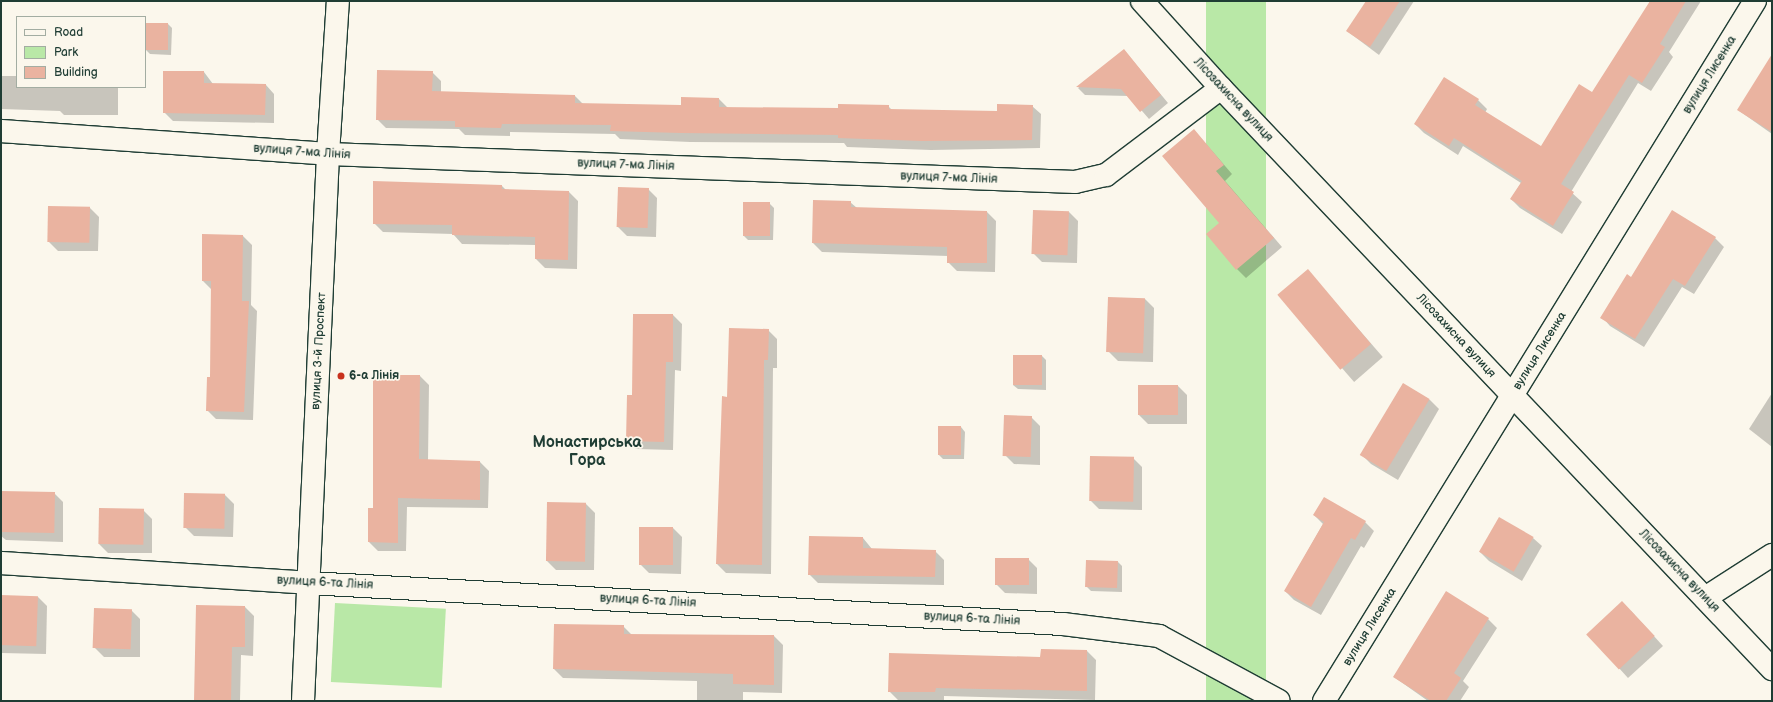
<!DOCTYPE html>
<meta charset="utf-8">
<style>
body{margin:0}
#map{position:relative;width:1773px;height:702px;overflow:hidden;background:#fbf7ec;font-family:"Balsamiq Sans",sans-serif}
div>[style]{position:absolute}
.green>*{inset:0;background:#b9e8a7;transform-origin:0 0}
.shadow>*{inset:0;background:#0003;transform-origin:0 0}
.building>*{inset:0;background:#eab3a0;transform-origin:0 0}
.roads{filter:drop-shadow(1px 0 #1f3d34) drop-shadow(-1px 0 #1f3d34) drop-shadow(0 1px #1f3d34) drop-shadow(0 -1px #1f3d34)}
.minor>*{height:22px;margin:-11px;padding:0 11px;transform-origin:11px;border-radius:11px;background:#fbf7ec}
.dots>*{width:11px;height:11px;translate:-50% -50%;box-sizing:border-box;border:2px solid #fbf7ec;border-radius:50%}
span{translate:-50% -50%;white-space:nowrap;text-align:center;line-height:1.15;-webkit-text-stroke:3.5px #fbf7ec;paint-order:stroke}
.street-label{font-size:12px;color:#1f3d34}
.poi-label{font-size:12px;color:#1f3d34;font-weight:700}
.left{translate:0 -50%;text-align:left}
.district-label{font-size:16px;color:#1f3d34;font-weight:700}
.frame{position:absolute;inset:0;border:2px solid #1f3d34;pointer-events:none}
.legend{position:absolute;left:16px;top:16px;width:130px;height:72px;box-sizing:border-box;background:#fbf7ec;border:1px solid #a3ada2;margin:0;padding:5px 7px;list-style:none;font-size:12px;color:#1f3d34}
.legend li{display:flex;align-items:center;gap:8px;height:20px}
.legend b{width:20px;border:1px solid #a3ada2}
</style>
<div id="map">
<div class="green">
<i style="left:1206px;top:1px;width:60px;height:839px"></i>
<i style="left:335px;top:603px;width:111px;height:79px;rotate:3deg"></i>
</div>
<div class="shadow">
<i style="clip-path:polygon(1010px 1px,1039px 1px,1039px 2px)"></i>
<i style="clip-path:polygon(1367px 1px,1414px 1px,1379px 55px,1347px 31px)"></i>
<i style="clip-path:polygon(1648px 1px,1701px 1px,1669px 52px,1673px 57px,1651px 91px,1638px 83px,1571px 192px,1582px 202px,1562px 234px,1520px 208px,1511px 199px,1521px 183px,1463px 146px,1458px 155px,1424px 133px,1415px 124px,1478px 100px,1487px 109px,1485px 113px,1541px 147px,1593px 93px,1650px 3px)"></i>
<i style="clip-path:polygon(168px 24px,172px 28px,171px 55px,150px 54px,146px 50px)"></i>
<i style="clip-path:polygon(1124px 50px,1168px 103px,1149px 119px,1129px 96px,1085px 95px,1078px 88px)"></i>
<i style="clip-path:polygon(1772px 56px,1772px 134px,1738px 110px)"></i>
<i style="clip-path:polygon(204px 72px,213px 84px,266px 85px,274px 94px,274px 123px,173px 121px,164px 112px)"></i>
<i style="clip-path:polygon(432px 72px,441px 81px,441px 92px,575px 96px,583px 104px,682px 106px,719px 99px,728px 108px,839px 109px,888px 106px,892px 110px,998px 112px,1032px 106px,1041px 114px,1040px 148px,931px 150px,847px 147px,844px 143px,690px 142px,620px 139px,615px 134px,510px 132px,510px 136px,465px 135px,459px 129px,386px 128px,377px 119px)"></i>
<i style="clip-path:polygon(1px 76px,17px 76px,17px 87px,118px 87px,118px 115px,64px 115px,60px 111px,1px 109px)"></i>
<i style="clip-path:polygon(1194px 130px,1232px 174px,1225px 181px,1282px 247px,1246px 278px,1237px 269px,1220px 223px)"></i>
<i style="clip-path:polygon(502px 186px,506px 190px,569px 192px,578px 201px,577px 269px,545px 268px,536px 259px,536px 245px,462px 244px,453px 234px,383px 232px,374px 223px)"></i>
<i style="clip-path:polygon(619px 188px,648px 189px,657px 198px,656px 237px,627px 236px,618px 227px)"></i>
<i style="clip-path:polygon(814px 201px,850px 202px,857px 208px,987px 212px,996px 221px,995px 272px,957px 271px,948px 262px,948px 256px,822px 252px,813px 243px)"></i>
<i style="clip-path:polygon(769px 203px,774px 208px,773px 240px,748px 240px,743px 235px)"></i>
<i style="clip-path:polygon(90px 208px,99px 217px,98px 251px,58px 251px,49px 242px)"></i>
<i style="clip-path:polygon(1069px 212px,1078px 221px,1077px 263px,1042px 262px,1033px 253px)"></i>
<i style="clip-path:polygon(203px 235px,243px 236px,252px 245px,251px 305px,257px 311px,253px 420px,216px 419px,207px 410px,211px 378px,212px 290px,203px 281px)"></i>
<i style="clip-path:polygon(1715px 238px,1724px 247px,1694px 294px,1682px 287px,1644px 347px,1610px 326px,1602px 317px,1632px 278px)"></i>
<i style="left:1308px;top:271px;width:114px;height:38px;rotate:49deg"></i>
<i style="clip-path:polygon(1109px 298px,1145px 299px,1154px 308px,1153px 362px,1118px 361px,1109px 352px)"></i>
<i style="clip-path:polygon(673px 315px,682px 324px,681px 371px,675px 370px,673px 450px,636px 449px,627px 440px,633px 396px)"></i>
<i style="clip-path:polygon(768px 330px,777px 339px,777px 368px,773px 368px,771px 574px,726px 573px,717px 564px,728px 398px)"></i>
<i style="clip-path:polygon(1042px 356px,1046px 360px,1046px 390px,1018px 389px,1013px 385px)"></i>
<i style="clip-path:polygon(420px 376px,429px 385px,428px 461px,480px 462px,489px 471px,488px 508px,407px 507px,406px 551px,378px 551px,369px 542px,374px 509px)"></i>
<i style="clip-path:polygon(1403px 384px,1430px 400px,1439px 409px,1398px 480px,1371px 464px,1362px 455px)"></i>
<i style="clip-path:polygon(1178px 386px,1187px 395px,1187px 424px,1148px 424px,1139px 415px)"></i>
<i style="clip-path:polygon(1772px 393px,1772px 447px,1749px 429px)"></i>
<i style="clip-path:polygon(1031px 417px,1040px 426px,1040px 465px,1014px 464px,1005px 455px)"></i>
<i style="clip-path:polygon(961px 427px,965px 432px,964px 459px,943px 459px,939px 455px)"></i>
<i style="clip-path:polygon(1133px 458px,1142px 467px,1142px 510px,1099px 509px,1090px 500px)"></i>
<i style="clip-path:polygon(1px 492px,54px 493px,63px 502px,63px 542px,6px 540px,1px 536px)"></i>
<i style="clip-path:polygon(225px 495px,234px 504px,233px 537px,194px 536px,185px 527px)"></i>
<i style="clip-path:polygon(548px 503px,586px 504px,595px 513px,594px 570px,556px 570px,547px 561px)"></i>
<i style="clip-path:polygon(143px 510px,152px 519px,152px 553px,108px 553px,99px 544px)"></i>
<i style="clip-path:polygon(1314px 515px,1365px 522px,1374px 531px,1364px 548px,1361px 546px,1321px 615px,1294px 600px,1285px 591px,1323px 524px)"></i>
<i style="clip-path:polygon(673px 528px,682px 537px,681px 574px,649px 573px,640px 564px)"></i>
<i style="clip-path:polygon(810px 537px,863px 538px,872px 549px,935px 551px,944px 560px,944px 585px,818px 583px,809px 574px)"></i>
<i style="clip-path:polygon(1533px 538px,1542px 546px,1522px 581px,1489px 561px,1480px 552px)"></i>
<i style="clip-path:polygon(1028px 559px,1037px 568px,1037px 594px,1005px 593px,996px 584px)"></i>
<i style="clip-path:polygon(1118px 562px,1122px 566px,1122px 592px,1091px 591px,1087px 587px)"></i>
<i style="clip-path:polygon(1px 596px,38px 597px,47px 606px,46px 654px,1px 653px)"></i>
<i style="clip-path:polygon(245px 607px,254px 616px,253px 656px,241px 655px,240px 701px,195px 701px)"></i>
<i style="clip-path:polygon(131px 610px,140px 619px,140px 657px,104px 657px,95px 648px)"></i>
<i style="clip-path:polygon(1631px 611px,1663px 646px,1628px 678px,1588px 634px)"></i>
<i style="clip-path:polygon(1488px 619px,1497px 628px,1463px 681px,1469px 687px,1460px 701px,1428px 701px,1394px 677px)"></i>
<i style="clip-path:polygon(623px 626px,632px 635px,774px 636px,783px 645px,782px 693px,743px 692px,743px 701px,697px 701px,697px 681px,563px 678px,554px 669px)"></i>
<i style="clip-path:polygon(1087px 651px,1096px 660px,1095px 700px,944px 696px,944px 701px,898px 700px,889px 691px,1041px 658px)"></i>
</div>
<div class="building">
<i style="clip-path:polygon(1366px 1px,1400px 1px,1370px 47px,1346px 31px)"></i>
<i style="clip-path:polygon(1650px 1px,1686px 1px,1660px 44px,1665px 47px,1642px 83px,1629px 75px,1561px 184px,1574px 192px,1553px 226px,1510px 199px,1522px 181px,1454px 138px,1449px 146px,1414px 124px,1444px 77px,1479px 99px,1475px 105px,1541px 146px,1579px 84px,1592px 92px)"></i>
<i style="left:145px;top:23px;width:23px;height:27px"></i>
<i style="clip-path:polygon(1124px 49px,1161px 95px,1140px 112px,1121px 89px,1076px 87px)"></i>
<i style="clip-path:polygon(1772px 54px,1772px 132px,1737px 110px)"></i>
<i style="clip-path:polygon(377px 70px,433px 71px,432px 91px,575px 95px,575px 103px,681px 105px,681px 97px,719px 98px,719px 107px,838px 108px,838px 104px,889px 105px,889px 109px,997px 111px,997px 104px,1033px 105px,1032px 140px,922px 141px,838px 138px,838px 135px,681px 133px,610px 131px,611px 125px,502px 124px,501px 128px,455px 127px,455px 121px,376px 120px)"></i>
<i style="clip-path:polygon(163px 71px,204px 71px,204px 83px,266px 84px,265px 115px,163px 113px)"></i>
<i style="clip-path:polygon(1194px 129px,1224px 165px,1216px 171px,1274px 238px,1236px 270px,1206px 234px,1219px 223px,1162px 156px)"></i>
<i style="clip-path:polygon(373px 181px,502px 185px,502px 189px,569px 191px,568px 260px,535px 259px,535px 237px,452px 235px,452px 225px,373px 224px)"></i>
<i style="left:618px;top:187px;width:31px;height:40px;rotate:2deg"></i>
<i style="clip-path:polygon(813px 200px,851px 201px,851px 207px,987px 211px,987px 263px,947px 263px,947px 247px,812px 243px)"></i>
<i style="left:743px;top:202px;width:27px;height:34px"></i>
<i style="left:48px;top:206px;width:42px;height:36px;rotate:1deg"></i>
<i style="left:1033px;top:210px;width:36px;height:44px;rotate:2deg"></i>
<i style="clip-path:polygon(1672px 210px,1716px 237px,1685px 286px,1673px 279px,1635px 339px,1600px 318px,1627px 274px,1631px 277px)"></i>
<i style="clip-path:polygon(202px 234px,243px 235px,242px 301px,249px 301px,244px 412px,206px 411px,207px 377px,210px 377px,211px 281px,202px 281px)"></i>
<i style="left:1308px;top:269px;width:98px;height:40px;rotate:50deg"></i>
<i style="left:1108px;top:297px;width:37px;height:55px;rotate:2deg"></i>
<i style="clip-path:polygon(633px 314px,673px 314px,673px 362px,666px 362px,664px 442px,626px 441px,627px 395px,632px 395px)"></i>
<i style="clip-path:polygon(729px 328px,769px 329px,768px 360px,764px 360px,762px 565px,716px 564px,722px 396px,727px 397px)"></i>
<i style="left:1013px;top:355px;width:29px;height:30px"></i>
<i style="clip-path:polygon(373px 375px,420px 375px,419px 459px,480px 461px,480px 500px,398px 498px,398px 543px,368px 542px,368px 508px,373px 508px)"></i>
<i style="left:1403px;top:383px;width:31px;height:84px;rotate:31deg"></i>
<i style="left:1138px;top:385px;width:40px;height:30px"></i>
<i style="left:1004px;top:415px;width:28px;height:41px;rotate:2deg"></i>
<i style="left:938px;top:426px;width:23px;height:29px"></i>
<i style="left:1090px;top:456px;width:44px;height:45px;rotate:1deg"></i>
<i style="left:1px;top:491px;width:54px;height:41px;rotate:1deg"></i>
<i style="left:184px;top:493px;width:41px;height:35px;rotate:1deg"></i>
<i style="clip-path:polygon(1324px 497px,1366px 521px,1355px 540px,1351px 538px,1311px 607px,1284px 591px,1324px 522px,1313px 515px)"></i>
<i style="left:547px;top:502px;width:39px;height:59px;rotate:1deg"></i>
<i style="left:99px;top:508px;width:45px;height:36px;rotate:1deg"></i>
<i style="left:1499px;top:517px;width:40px;height:40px;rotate:30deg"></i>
<i style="left:639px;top:527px;width:34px;height:38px"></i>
<i style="clip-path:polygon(809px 536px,863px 537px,863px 548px,936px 550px,935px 577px,808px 575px)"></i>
<i style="left:995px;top:558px;width:34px;height:27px"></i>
<i style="left:1086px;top:560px;width:32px;height:27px;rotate:2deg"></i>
<i style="clip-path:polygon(1446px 591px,1489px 618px,1454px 673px,1461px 678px,1446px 701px,1431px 701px,1393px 677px)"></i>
<i style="left:1px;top:595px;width:37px;height:50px;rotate:2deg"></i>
<i style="left:1622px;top:601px;width:48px;height:49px;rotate:47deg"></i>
<i style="clip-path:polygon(196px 605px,245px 606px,245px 647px,232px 647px,231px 701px,194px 701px)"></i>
<i style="left:94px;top:608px;width:38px;height:40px;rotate:2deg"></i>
<i style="clip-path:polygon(554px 624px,624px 625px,624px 634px,774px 635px,774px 685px,733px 684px,733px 674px,553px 669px)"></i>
<i style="clip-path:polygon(1041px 649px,1087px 650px,1087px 691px,936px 688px,935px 692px,888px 692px,889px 653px,1040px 657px)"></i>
</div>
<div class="roads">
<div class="minor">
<i style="left:1142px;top:1px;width:118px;rotate:47.8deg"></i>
<i style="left:1221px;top:88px;width:801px;rotate:46.52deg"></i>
<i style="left:1px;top:131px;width:328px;rotate:4deg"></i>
<i style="left:328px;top:154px;width:748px;rotate:2.15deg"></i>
<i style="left:1075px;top:182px;width:32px;rotate:-13deg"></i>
<i style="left:1106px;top:175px;width:144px;rotate:-37.1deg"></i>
<i style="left:1px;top:563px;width:308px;rotate:3.7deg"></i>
<i style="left:308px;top:583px;width:756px;rotate:3.11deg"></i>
<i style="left:1063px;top:624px;width:97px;rotate:7.1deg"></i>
<i style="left:1159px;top:636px;width:136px;rotate:28.4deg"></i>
<i style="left:1705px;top:598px;width:80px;rotate:-32.7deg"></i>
<i style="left:303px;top:701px;width:548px;rotate:-87.38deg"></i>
<i style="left:328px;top:154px;width:153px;rotate:-86.3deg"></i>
<i style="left:1324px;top:701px;width:822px;rotate:-58.38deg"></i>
</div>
</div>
<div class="dots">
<i style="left:341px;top:376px;background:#c8321e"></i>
</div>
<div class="street-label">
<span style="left:1710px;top:75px;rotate:-58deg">вулиця Лисенка</span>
<span style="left:1233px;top:100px;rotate:47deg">Лісозахисна вулиця</span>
<span style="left:302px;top:152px;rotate:4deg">вулиця 7-ма Лінія</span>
<span style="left:626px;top:165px;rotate:2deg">вулиця 7-ма Лінія</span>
<span style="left:949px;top:178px;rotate:2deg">вулиця 7-ма Лінія</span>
<span style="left:1456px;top:336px;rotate:47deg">Лісозахисна вулиця</span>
<span style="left:319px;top:351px;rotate:-87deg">вулиця 3-й Проспект</span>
<span style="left:1540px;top:351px;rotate:-58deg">вулиця Лисенка</span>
<span style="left:1679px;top:571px;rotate:46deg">Лісозахисна вулиця</span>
<span style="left:325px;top:583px;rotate:3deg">вулиця 6-та Лінія</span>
<span style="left:648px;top:601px;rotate:3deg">вулиця 6-та Лінія</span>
<span style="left:972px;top:619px;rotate:3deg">вулиця 6-та Лінія</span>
<span style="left:1370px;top:627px;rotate:-58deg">вулиця Лисенка</span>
</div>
<div class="poi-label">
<span class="left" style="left:349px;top:376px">6-а Лінія</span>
</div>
<div class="district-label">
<span style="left:587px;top:452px">Монастирська<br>Гора</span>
</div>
<div class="frame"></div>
<ul class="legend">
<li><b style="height:5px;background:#fbf7ec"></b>Road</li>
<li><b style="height:11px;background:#b9e8a7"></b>Park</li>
<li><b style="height:11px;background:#eab3a0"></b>Building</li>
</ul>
</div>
